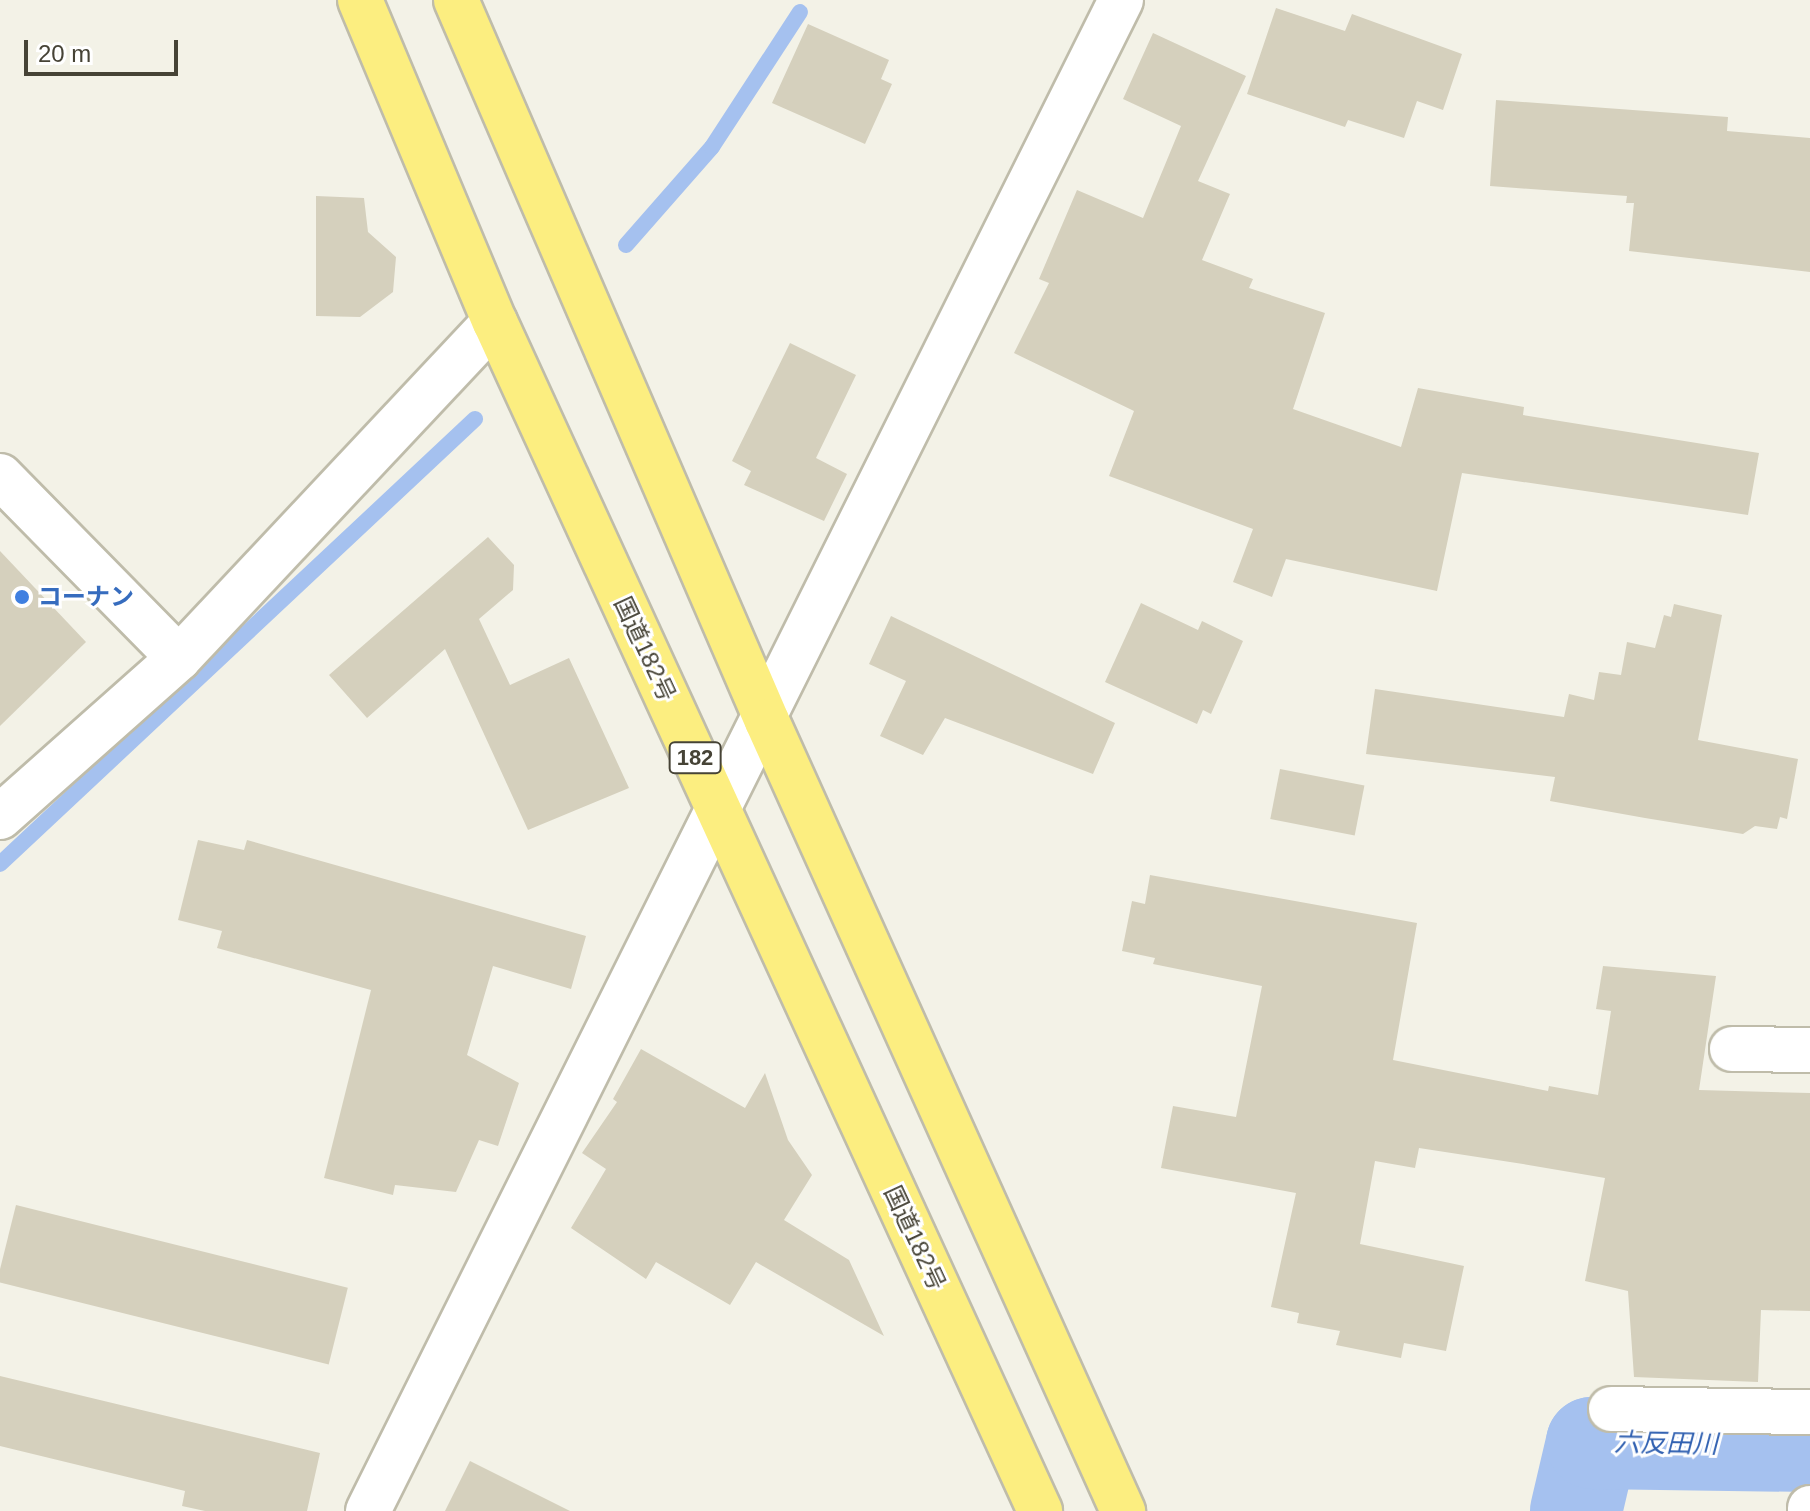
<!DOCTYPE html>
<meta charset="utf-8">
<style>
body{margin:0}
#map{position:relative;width:1810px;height:1511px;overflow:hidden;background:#f3f2e7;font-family:Arial,"Noto Sans JP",sans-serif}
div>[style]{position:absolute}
.stream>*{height:16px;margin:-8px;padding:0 8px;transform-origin:8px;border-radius:8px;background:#a5c1ef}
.river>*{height:92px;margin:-46px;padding:0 46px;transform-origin:46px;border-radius:46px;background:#a5c1ef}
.building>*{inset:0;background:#d5d0bd;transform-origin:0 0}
.roads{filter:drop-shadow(2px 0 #bfbcaa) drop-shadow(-2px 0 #bfbcaa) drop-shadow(0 2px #bfbcaa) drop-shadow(0 -2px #bfbcaa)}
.minor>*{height:44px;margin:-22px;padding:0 22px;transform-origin:22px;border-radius:22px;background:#fff}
.tertiary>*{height:44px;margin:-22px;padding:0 22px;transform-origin:22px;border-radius:22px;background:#fff}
.trunk>*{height:44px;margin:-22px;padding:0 22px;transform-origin:22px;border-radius:22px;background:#fcee80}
.dots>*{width:22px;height:22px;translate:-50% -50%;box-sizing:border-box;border:4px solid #fff;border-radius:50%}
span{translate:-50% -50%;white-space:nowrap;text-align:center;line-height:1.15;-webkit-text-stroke:6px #fff;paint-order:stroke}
.shield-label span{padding:2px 6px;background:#fff;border:2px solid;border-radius:6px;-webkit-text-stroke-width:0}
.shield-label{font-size:22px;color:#464336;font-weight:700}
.shop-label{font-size:24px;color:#366cbe;font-weight:700}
.left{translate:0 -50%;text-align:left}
.street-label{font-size:24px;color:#464336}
.water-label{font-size:26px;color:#3161b1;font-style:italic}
.scale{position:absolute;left:24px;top:40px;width:154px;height:36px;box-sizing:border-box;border:4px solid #464336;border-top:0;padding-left:10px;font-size:24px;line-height:28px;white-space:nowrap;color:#464336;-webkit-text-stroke:6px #fff;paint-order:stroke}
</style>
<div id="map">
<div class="stream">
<i style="left:626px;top:245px;width:130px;rotate:-48.7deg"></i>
<i style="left:712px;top:147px;width:161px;rotate:-56.9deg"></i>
<i style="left:0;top:864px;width:651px;rotate:-43.13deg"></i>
</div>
<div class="river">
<i style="left:1576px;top:1511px;width:70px;rotate:-76.8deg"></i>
<i style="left:1592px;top:1443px;width:218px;rotate:0.8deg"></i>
</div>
<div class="building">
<i style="clip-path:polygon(1276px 8px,1345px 31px,1352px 14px,1462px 54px,1443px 110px,1417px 101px,1404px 138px,1348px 120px,1345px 127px,1247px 94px)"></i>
<i style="clip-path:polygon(808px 24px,889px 60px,881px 79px,892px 84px,865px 144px,772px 103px)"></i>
<i style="clip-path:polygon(1153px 33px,1246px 76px,1198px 181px,1230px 194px,1202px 260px,1253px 279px,1249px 288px,1325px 313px,1293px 409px,1401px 447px,1418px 388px,1524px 407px,1523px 415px,1759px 453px,1748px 515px,1462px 473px,1437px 591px,1286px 559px,1272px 597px,1233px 582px,1253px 529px,1109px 476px,1134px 411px,1014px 353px,1049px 283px,1039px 279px,1077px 190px,1143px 218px,1181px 126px,1123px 99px)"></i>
<i style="clip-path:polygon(1496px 100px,1728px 117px,1727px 131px,1810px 138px,1810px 272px,1629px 251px,1634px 203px,1626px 203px,1627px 196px,1490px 186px)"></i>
<i style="clip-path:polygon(316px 196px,364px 198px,368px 232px,396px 257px,393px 292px,360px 317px,316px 316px)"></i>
<i style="clip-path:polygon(790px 343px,856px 375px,816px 458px,847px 474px,824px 521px,744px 485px,751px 471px,732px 461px)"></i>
<i style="clip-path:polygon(488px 537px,514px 565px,513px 590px,479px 619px,510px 685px,569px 658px,629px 788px,528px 830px,445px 649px,367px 718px,329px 675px)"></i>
<i style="clip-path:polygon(0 551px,86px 642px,0 726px)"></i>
<i style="clip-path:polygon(1141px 603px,1198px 630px,1202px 621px,1243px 641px,1211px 714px,1203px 710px,1197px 724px,1105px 682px)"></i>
<i style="clip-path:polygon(1674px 604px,1722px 615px,1698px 740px,1798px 759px,1787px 819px,1780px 817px,1777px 829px,1755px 826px,1743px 834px,1645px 818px,1550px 801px,1555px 777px,1366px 754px,1375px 689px,1564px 717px,1569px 694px,1594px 700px,1599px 672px,1621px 675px,1627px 642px,1655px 648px,1664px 615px,1671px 617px)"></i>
<i style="clip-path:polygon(891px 616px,1115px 723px,1093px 774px,945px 718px,923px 755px,880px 736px,906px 681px,869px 664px)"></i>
<i style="left:1280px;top:769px;width:86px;height:51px;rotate:11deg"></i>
<i style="clip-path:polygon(198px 840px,244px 850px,247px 840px,586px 936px,571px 989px,493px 966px,467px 1055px,519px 1083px,498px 1146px,479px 1140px,456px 1192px,395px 1185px,393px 1195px,324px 1178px,371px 990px,217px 948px,222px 931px,178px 920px)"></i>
<i style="clip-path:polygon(1150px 875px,1417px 923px,1393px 1060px,1548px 1091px,1549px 1086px,1598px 1095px,1611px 1011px,1596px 1009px,1603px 966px,1716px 976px,1699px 1090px,1810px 1093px,1810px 1311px,1761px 1310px,1758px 1382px,1634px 1377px,1628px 1291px,1585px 1281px,1605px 1178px,1523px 1164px,1419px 1148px,1415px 1168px,1375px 1161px,1360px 1244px,1464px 1266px,1446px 1351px,1404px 1343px,1401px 1358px,1336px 1345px,1340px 1331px,1297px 1323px,1299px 1313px,1271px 1307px,1296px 1193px,1161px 1168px,1173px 1106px,1236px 1117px,1262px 986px,1153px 964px,1155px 958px,1122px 951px,1132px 901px,1145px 904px)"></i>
<i style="clip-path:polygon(641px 1049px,745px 1108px,765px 1073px,788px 1140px,812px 1175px,784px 1220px,849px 1260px,884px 1336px,756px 1262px,730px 1305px,656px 1262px,646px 1279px,571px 1228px,606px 1169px,582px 1153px,617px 1102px,613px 1099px)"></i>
<i style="left:16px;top:1205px;width:342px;height:79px;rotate:14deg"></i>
<i style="clip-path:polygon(0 1376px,320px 1453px,307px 1511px,205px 1511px,182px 1506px,185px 1491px,0 1446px)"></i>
<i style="clip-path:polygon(470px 1461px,570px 1511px,445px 1511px)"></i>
</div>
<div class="roads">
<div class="minor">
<i style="left:0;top:476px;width:255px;rotate:45.5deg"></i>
<i style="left:0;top:817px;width:239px;rotate:-41.6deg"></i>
<i style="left:179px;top:658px;width:461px;rotate:-46.8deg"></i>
<i style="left:1732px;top:1049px;width:78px;rotate:0.7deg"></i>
<i style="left:1611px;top:1409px;width:199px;rotate:0.9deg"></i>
<i style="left:1810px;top:1511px;width:3px;rotate:-90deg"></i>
</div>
<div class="tertiary">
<i style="left:368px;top:1511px;width:1688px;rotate:-63.51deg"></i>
</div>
<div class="trunk">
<i style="left:360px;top:0;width:349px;rotate:67.3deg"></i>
<i style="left:495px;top:322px;width:1308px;rotate:65.37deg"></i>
<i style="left:456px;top:0;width:785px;rotate:66.67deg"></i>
<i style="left:767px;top:721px;width:867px;rotate:65.74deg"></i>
</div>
</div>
<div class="dots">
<i style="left:22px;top:597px;background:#3f7fe0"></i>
</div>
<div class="shield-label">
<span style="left:695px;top:758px">182</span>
</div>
<div class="shop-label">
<span class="left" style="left:38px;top:597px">コーナン</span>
</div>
<div class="street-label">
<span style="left:645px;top:649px;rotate:65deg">国道182号</span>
<span style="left:915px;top:1238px;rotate:65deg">国道182号</span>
</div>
<div class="water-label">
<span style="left:1666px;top:1444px;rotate:1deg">六反田川</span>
</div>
<div class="scale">20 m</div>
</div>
